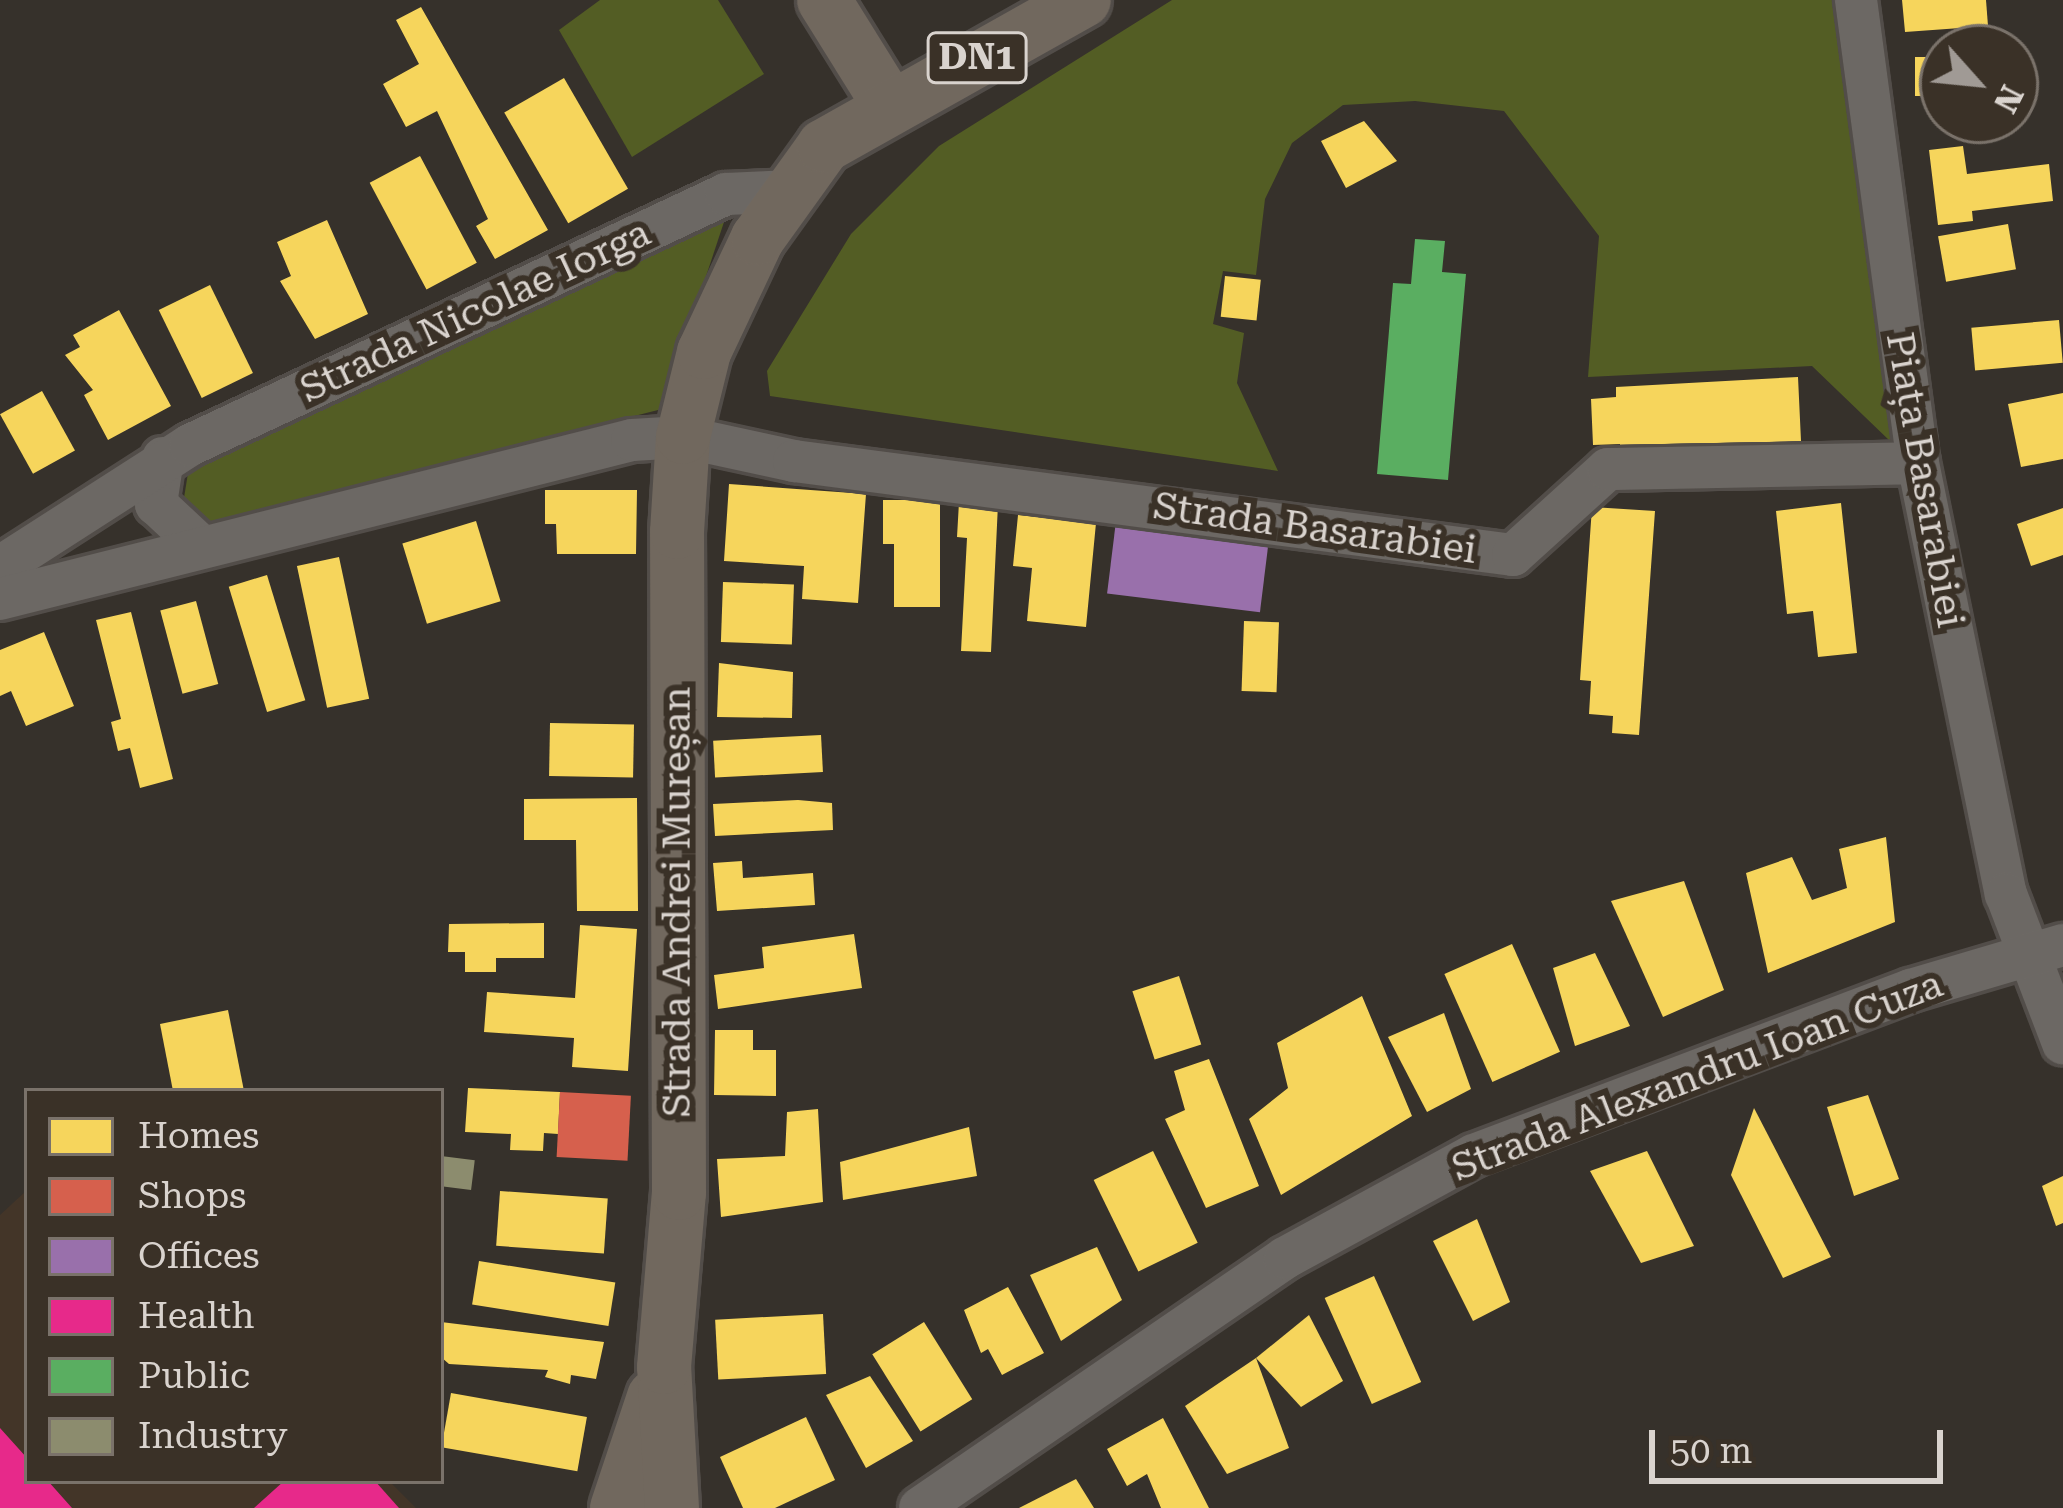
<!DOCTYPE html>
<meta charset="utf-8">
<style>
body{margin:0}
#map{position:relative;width:2063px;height:1508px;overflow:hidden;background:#36312b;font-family:"Roboto Serif",serif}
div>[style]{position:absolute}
.built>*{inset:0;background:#433528}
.green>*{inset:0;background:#535d24}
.homes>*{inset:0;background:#f6d55c;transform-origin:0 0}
.shops>*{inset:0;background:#d6604d;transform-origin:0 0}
.offices>*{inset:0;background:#9970ab;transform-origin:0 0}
.health>*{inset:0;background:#e7298a}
.public>*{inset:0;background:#5aae61}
.industry>*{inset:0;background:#8c8c6e;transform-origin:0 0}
.roads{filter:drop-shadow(3px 0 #524d49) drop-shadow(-3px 0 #524d49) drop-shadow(0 3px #524d49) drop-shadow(0 -3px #524d49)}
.minor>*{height:42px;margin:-21px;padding:0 21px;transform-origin:21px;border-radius:21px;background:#6c6864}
.major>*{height:54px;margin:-27px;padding:0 27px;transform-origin:27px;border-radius:27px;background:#71685e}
span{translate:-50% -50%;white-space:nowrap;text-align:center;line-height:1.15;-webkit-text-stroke:12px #3a3127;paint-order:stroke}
.shield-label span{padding:3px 9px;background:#3a3127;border:3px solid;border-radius:9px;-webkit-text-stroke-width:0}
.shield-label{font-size:36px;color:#d9d3ce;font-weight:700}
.street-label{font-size:39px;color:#d9d3ce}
.legend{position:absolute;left:24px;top:1088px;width:420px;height:396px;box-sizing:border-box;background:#3a3127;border:3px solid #7a726a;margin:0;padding:15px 21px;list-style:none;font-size:36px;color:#d9d3ce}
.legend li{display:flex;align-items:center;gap:24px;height:60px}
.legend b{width:60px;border:3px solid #7a726a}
.north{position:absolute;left:1919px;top:24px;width:120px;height:120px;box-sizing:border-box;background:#3a3127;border:3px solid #7a726a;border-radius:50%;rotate:117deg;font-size:33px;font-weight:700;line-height:48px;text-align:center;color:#d9d3ce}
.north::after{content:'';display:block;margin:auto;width:42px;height:54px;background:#a09a95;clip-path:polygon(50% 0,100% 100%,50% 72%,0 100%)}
.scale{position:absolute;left:1649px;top:1430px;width:294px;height:54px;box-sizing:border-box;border:6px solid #d9d3ce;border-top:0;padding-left:15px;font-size:36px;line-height:42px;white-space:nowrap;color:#d9d3ce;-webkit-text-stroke:9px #3a3127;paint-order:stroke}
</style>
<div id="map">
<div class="built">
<i style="clip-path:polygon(27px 1190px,27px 1481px,389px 1481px,416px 1508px,0 1508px,0 1215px)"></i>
</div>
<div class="green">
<i style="clip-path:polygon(600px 0,718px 0,764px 74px,632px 157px,559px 30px)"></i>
<i style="clip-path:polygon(1172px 0,1832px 0,1891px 442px,1812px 366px,1588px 377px,1599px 236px,1504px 111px,1415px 101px,1343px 105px,1292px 143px,1265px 199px,1256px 275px,1223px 271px,1213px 324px,1244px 333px,1237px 383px,1278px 471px,770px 396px,767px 371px,851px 234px,939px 146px)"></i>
<i style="clip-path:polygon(725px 219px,662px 409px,204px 525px,183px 504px,188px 473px)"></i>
</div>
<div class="homes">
<i style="clip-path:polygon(1902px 0,1986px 0,1988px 26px,1905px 32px)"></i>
<i style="clip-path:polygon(421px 7px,548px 230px,495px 259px,476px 226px,488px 219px,437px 111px,406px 127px,383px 84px,419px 64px,396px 20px)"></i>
<i style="left:1943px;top:57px;width:39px;height:28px;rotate:90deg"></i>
<i style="left:564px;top:78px;width:128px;height:69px;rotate:60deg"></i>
<i style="clip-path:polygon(1364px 121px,1397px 161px,1346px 188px,1321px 141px)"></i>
<i style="clip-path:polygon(1963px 146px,1967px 174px,2049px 164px,2053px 201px,1972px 211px,1973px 221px,1938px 225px,1929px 150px)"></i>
<i style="left:420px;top:156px;width:121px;height:57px;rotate:62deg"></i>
<i style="clip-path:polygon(327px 220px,368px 314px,315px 339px,280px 281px,291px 276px,277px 242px)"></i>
<i style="left:2008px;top:224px;width:46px;height:71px;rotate:80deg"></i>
<i style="left:1225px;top:276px;width:36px;height:41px;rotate:6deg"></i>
<i style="left:210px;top:285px;width:98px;height:57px;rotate:64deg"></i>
<i style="clip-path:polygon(119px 310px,171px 406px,108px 440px,84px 395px,93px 390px,65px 355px,80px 347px,73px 335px)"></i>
<i style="left:2059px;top:320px;width:43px;height:88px;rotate:85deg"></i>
<i style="clip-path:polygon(1798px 377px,1801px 441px,1620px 452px,1620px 444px,1593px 445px,1591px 399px,1616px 397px,1616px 387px)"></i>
<i style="left:42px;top:391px;width:68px;height:48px;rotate:61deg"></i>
<i style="clip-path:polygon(2063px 393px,2063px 459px,2021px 467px,2008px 404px)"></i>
<i style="clip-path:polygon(729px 484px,866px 494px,858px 603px,802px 599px,804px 566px,724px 561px)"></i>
<i style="clip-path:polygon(545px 490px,637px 490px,636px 554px,557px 554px,556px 524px,545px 524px)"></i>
<i style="clip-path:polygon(883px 500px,940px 500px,940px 607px,894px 607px,894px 544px,883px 544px)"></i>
<i style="clip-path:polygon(959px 502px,998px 504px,991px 652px,961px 651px,967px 538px,957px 537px)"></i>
<i style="clip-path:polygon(1841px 503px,1857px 653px,1818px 657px,1813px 611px,1787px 614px,1776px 511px)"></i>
<i style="clip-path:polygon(1592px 507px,1655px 511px,1639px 735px,1612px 733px,1613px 716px,1589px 714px,1591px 681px,1580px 680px)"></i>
<i style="clip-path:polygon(2063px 508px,2063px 555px,2031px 566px,2017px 524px)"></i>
<i style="clip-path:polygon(1018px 515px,1096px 523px,1086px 627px,1027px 621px,1032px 568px,1013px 566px)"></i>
<i style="left:476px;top:521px;width:84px;height:77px;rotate:73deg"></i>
<i style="left:339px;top:557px;width:145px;height:43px;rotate:78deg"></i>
<i style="left:267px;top:575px;width:131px;height:40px;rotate:73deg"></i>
<i style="left:723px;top:582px;width:71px;height:60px;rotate:2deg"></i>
<i style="left:196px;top:601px;width:86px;height:37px;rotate:75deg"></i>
<i style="clip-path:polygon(131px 612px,173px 779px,140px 788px,130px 748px,118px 751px,111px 722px,121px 719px,96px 620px)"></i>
<i style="left:1244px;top:621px;width:35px;height:70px;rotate:2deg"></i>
<i style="clip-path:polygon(44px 632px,74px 706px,26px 726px,11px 691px,0 696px,0 650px)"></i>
<i style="clip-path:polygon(719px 663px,793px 672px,792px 718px,717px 717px)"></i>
<i style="left:550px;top:723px;width:84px;height:53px;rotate:1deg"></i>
<i style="left:821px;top:735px;width:37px;height:108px;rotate:87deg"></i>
<i style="clip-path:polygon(637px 798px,638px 911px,577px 911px,576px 840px,524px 840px,524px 799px)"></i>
<i style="clip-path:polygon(798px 800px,832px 803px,833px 830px,715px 836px,713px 804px)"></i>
<i style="clip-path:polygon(1886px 837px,1895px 922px,1768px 973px,1746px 873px,1792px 857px,1812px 900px,1847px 888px,1839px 849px)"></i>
<i style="clip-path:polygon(742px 861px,743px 878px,813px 873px,815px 905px,717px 911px,713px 863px)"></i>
<i style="clip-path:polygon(1684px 881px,1724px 990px,1663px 1017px,1611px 901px)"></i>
<i style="clip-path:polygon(544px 923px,544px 958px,496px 958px,496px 972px,465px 972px,465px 952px,448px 952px,449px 924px)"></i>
<i style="clip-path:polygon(580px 925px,637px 929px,628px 1071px,572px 1067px,574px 1038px,484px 1032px,487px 992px,575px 998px)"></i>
<i style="clip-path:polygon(854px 934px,862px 988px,718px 1009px,714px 975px,764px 968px,762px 947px)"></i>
<i style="left:1512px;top:944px;width:118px;height:74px;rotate:66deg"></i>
<i style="clip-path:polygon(1595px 953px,1630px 1026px,1575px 1046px,1553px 968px)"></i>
<i style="left:1179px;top:976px;width:72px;height:49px;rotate:72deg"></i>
<i style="clip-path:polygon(1362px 996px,1412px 1116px,1281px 1195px,1249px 1119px,1288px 1088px,1277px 1043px)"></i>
<i style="clip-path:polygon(228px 1010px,244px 1091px,173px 1091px,160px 1024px)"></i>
<i style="clip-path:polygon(1444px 1013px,1471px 1089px,1427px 1112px,1388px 1037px)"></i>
<i style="clip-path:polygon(715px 1030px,753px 1030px,753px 1050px,776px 1050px,776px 1096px,714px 1095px)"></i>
<i style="clip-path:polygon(1209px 1059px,1259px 1186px,1206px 1208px,1165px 1119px,1185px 1110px,1174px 1071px)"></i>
<i style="clip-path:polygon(468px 1088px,560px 1092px,558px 1134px,544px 1133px,543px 1151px,510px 1150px,511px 1134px,465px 1132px)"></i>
<i style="clip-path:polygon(1868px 1095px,1899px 1179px,1854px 1196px,1827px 1107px)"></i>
<i style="clip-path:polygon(1754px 1108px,1831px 1257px,1783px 1278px,1731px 1175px)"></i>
<i style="clip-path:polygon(818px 1109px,823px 1202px,721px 1217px,717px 1159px,785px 1156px,787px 1112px)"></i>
<i style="clip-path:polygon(969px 1127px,977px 1176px,843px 1200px,840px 1162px)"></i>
<i style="left:1153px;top:1151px;width:102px;height:66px;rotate:64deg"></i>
<i style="clip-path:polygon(1647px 1151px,1694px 1246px,1641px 1263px,1590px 1171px)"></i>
<i style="clip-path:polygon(2063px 1176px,2063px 1223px,2056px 1226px,2042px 1186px)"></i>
<i style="left:500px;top:1191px;width:108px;height:55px;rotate:4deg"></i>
<i style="clip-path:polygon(1477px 1219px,1510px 1302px,1473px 1321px,1433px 1241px)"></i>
<i style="clip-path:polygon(1097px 1247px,1122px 1300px,1061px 1341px,1030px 1275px)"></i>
<i style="left:479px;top:1261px;width:138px;height:44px;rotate:9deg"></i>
<i style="left:1374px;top:1276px;width:116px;height:54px;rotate:66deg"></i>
<i style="clip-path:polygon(1008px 1287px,1044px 1353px,1002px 1375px,988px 1349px,981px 1353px,964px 1310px)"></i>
<i style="left:823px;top:1314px;width:60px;height:108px;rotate:87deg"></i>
<i style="clip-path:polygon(1309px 1315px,1343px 1381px,1301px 1407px,1256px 1358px)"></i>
<i style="clip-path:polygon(441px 1322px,604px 1342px,596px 1379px,571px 1375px,570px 1384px,545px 1377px,548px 1370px,449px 1364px,441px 1357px)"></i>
<i style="left:924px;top:1322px;width:91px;height:61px;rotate:58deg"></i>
<i style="clip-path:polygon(1256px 1358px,1289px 1448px,1227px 1474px,1185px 1406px)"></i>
<i style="clip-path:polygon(870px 1376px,913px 1441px,866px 1468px,826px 1395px)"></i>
<i style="left:451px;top:1393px;width:138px;height:55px;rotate:10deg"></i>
<i style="clip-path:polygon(806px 1417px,835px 1480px,775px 1508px,743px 1508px,720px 1457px)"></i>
<i style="clip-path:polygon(1163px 1418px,1209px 1508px,1161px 1508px,1147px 1474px,1127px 1486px,1107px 1449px)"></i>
<i style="clip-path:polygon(1076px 1479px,1094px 1508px,1019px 1508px)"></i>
</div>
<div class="shops">
<i style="left:560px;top:1092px;width:71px;height:65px;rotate:3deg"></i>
</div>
<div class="offices">
<i style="left:1116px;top:521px;width:154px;height:73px;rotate:7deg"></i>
</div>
<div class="health">
<i style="clip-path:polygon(0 1428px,27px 1458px,27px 1481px,48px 1481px,72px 1508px,0 1508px)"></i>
<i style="clip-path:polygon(284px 1481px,375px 1481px,399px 1508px,254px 1508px)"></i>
</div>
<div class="public">
<i style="clip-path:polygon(1415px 239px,1445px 241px,1442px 272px,1466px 274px,1448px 480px,1377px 474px,1393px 283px,1411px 284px)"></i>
</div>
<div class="industry">
<i style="left:441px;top:1156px;width:34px;height:30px;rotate:7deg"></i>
</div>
<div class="roads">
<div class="minor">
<i style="left:1856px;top:0;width:467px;rotate:82.4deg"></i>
<i style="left:1918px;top:463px;width:440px;rotate:78.5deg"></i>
<i style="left:2006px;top:894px;width:160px;rotate:69.1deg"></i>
<i style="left:163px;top:458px;width:47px;rotate:98.7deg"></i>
<i style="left:156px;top:504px;width:63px;rotate:43.1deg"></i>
<i style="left:0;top:567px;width:226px;rotate:-32.7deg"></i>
<i style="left:190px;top:445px;width:592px;rotate:-25.09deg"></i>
<i style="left:726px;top:194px;width:66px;rotate:-2.6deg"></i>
<i style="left:0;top:599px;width:652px;rotate:-14.12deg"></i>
<i style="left:632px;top:440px;width:51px;rotate:-3.4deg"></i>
<i style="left:683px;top:437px;width:114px;rotate:12.2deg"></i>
<i style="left:794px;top:461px;width:725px;rotate:7.45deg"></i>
<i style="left:1513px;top:555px;width:128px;rotate:-42.2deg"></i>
<i style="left:1608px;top:469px;width:310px;rotate:-1.1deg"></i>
<i style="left:920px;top:1508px;width:442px;rotate:-34.4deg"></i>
<i style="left:1285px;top:1258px;width:215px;rotate:-28.6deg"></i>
<i style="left:1474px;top:1155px;width:467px;rotate:-20.7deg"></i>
<i style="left:1911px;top:990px;width:159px;rotate:-16.5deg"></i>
</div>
<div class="major">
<i style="left:824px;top:0;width:125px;rotate:58.1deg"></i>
<i style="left:617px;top:1508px;width:117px;rotate:-71.6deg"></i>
<i style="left:672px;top:1508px;width:141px;rotate:-93.2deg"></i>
<i style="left:664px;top:1367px;width:175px;rotate:-85.1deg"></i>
<i style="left:679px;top:1193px;width:661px;rotate:-90.17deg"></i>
<i style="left:677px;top:532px;width:95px;rotate:-86.4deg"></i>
<i style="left:683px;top:437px;width:88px;rotate:-76.1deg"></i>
<i style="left:704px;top:352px;width:126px;rotate:-64.7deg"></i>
<i style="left:758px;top:238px;width:113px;rotate:-54.3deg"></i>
<i style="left:824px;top:146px;width:298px;rotate:-29.3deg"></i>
</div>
</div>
<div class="shield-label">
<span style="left:977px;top:58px">DN1</span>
</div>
<div class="street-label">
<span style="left:475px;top:311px;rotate:-25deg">Strada Nicolae Iorga</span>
<span style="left:1925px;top:480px;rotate:80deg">Piața Basarabiei</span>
<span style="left:1315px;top:528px;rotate:8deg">Strada Basarabiei</span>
<span style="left:677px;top:902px;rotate:-90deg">Strada Andrei Mureșan</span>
<span style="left:1697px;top:1076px;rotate:-21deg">Strada Alexandru Ioan Cuza</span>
</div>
<ul class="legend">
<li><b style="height:33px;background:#f6d55c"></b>Homes</li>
<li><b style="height:33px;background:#d6604d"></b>Shops</li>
<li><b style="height:33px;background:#9970ab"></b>Offices</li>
<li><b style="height:33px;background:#e7298a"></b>Health</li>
<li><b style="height:33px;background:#5aae61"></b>Public</li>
<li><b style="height:33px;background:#8c8c6e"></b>Industry</li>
</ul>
<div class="north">N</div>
<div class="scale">50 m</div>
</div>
